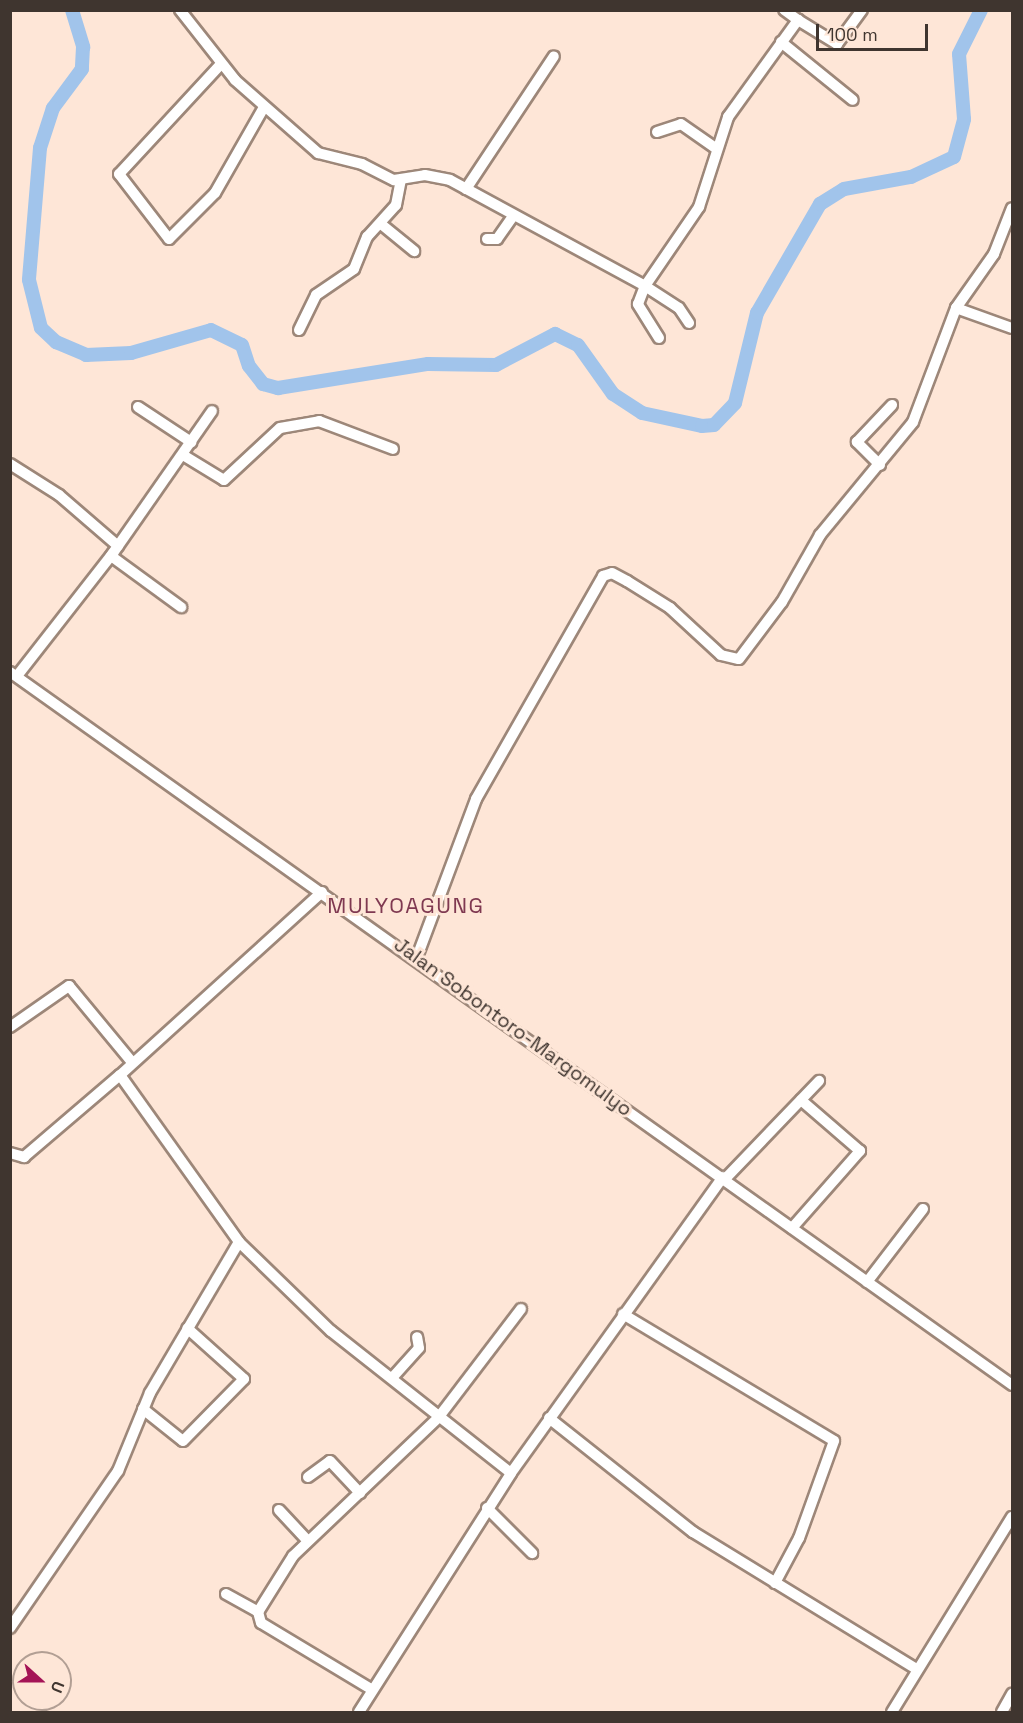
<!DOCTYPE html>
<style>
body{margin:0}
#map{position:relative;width:1023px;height:1723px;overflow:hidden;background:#fee6d7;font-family:"Space Grotesk",sans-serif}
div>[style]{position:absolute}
.river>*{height:14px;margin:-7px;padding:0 7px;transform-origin:7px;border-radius:7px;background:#a1c4eb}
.roads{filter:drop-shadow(2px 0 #9d8779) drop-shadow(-2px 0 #9d8779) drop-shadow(0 2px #9d8779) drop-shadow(0 -2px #9d8779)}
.minor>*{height:10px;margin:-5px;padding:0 5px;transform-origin:5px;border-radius:5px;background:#fff}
span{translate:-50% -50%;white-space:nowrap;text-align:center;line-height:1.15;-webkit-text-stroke:6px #fee6d7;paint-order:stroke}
.street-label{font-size:20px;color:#3f352f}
.quarter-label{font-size:22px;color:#7f3951;letter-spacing:1.5px}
.frame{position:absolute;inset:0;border:12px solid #3f352f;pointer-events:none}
.north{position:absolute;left:12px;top:1651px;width:60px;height:60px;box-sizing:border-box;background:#fee6d7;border:2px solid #b29f94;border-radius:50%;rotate:111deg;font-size:16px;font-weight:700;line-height:24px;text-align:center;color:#3f352f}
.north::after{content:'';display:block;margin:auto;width:21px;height:27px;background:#a41356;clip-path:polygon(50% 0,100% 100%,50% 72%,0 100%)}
.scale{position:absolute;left:816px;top:24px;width:112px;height:27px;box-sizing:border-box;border:3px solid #3f352f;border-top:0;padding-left:8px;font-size:18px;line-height:21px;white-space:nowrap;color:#3f352f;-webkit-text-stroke:4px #fee6d7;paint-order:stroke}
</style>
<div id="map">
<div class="river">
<i style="left:72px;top:10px;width:39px;rotate:73deg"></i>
<i style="left:83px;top:47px;width:22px;rotate:93deg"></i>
<i style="left:82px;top:69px;width:49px;rotate:126.6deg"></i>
<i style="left:53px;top:108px;width:42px;rotate:108deg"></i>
<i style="left:40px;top:148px;width:132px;rotate:94.8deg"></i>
<i style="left:29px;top:280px;width:49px;rotate:76deg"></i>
<i style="left:41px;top:328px;width:21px;rotate:43deg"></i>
<i style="left:56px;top:342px;width:33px;rotate:23deg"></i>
<i style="left:86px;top:355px;width:45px;rotate:-2.5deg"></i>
<i style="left:131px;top:353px;width:83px;rotate:-16deg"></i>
<i style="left:211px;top:330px;width:34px;rotate:26deg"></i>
<i style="left:242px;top:345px;width:22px;rotate:72deg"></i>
<i style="left:249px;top:366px;width:23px;rotate:52deg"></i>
<i style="left:263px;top:384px;width:16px;rotate:15deg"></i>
<i style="left:278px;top:388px;width:152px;rotate:-9.1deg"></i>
<i style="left:428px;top:364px;width:68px;rotate:0.8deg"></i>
<i style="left:496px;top:365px;width:67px;rotate:-27.7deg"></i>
<i style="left:555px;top:334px;width:25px;rotate:26deg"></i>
<i style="left:578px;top:345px;width:60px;rotate:54.5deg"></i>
<i style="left:613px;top:394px;width:35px;rotate:33deg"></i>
<i style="left:642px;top:413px;width:61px;rotate:12.2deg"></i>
<i style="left:702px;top:426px;width:12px;rotate:-5deg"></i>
<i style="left:714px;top:425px;width:30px;rotate:-46deg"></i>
<i style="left:735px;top:403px;width:93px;rotate:-76.3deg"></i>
<i style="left:757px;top:313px;width:126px;rotate:-60deg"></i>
<i style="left:820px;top:204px;width:28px;rotate:-32deg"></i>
<i style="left:844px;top:189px;width:68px;rotate:-10.2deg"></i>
<i style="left:911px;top:177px;width:47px;rotate:-24.9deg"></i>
<i style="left:954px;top:157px;width:39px;rotate:-75deg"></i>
<i style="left:964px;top:119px;width:65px;rotate:-94.4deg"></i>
<i style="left:959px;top:54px;width:49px;rotate:-63.4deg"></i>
</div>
<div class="roads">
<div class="minor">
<i style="left:180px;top:10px;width:89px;rotate:51.8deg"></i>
<i style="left:235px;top:80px;width:111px;rotate:41.3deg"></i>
<i style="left:318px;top:153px;width:45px;rotate:14deg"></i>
<i style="left:362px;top:164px;width:36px;rotate:27deg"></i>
<i style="left:394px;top:180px;width:31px;rotate:-9deg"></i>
<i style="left:425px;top:175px;width:25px;rotate:11deg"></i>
<i style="left:450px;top:180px;width:222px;rotate:28.5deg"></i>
<i style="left:645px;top:286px;width:96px;rotate:-55.6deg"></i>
<i style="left:699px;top:207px;width:95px;rotate:-72.1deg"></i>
<i style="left:728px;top:117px;width:120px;rotate:-54.2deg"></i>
<i style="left:798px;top:20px;width:17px;rotate:-144deg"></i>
<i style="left:798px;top:20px;width:46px;rotate:31.6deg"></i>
<i style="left:837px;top:44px;width:42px;rotate:-53.7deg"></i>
<i style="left:781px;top:42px;width:92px;rotate:38.9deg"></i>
<i style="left:221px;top:64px;width:150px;rotate:132.8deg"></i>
<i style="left:119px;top:174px;width:82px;rotate:52.4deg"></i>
<i style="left:169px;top:239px;width:65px;rotate:-45deg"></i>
<i style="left:215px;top:193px;width:97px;rotate:-60.3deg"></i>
<i style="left:657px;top:132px;width:25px;rotate:-18deg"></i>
<i style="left:681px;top:124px;width:40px;rotate:34.9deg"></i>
<i style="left:466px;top:189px;width:159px;rotate:-56.5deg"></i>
<i style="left:381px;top:224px;width:43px;rotate:39.3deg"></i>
<i style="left:487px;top:239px;width:10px"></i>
<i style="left:497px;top:239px;width:28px;rotate:-55deg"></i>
<i style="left:956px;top:308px;width:66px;rotate:-54.9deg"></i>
<i style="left:994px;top:254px;width:49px;rotate:-68.6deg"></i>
<i style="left:299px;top:330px;width:39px;rotate:-64deg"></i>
<i style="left:316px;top:295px;width:46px;rotate:-34.4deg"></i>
<i style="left:354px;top:269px;width:35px;rotate:-68deg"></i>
<i style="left:367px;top:237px;width:43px;rotate:-47.8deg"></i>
<i style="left:396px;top:205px;width:26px;rotate:-79deg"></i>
<i style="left:659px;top:338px;width:40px;rotate:-122deg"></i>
<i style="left:638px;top:304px;width:19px;rotate:-69deg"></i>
<i style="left:645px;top:286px;width:40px;rotate:32.9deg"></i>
<i style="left:679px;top:308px;width:18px;rotate:56deg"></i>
<i style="left:138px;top:407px;width:64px;rotate:33.4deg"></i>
<i style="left:183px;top:455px;width:48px;rotate:31.4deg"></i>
<i style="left:224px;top:480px;width:76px;rotate:-42.9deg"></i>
<i style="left:280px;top:428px;width:40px;rotate:-10deg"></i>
<i style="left:319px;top:421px;width:79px;rotate:20.7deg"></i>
<i style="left:10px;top:464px;width:58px;rotate:32.3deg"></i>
<i style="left:59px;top:495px;width:78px;rotate:40.8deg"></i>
<i style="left:880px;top:465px;width:33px;rotate:-135deg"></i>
<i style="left:857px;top:442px;width:51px;rotate:-46.6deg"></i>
<i style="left:111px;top:556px;width:87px;rotate:36.1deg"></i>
<i style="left:10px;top:672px;width:1230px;rotate:35.43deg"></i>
<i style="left:17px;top:676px;width:156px;rotate:-52deg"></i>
<i style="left:113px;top:553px;width:173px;rotate:-55.1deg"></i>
<i style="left:322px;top:892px;width:273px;rotate:137.8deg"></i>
<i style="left:120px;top:1075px;width:205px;rotate:54.5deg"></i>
<i style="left:239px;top:1242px;width:128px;rotate:44.1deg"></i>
<i style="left:331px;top:1331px;width:229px;rotate:38.3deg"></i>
<i style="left:417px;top:957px;width:169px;rotate:-69.5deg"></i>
<i style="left:476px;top:799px;width:257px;rotate:-60.3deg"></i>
<i style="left:603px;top:576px;width:9px;rotate:-18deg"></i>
<i style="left:612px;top:573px;width:17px;rotate:28deg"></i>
<i style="left:627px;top:581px;width:51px;rotate:32.1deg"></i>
<i style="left:670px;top:608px;width:69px;rotate:42.7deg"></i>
<i style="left:721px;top:655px;width:18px;rotate:13deg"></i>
<i style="left:739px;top:659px;width:71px;rotate:-53deg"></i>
<i style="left:782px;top:602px;width:77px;rotate:-60.4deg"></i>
<i style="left:820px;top:535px;width:146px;rotate:-50.5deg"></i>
<i style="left:913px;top:422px;width:122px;rotate:-69.3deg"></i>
<i style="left:956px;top:308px;width:59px;rotate:19.7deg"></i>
<i style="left:10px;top:1027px;width:72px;rotate:-34.8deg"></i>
<i style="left:69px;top:986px;width:97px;rotate:50.4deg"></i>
<i style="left:10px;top:1153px;width:15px;rotate:16deg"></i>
<i style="left:24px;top:1157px;width:126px;rotate:-40.5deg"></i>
<i style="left:725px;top:1179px;width:136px;rotate:-46.2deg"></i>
<i style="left:792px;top:1228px;width:103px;rotate:-48.6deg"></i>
<i style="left:860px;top:1151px;width:78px;rotate:-139.2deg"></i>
<i style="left:867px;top:1282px;width:92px;rotate:-52.5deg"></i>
<i style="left:623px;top:1314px;width:246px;rotate:31deg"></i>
<i style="left:834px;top:1441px;width:103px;rotate:109.8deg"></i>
<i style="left:799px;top:1538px;width:51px;rotate:118.1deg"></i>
<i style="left:392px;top:1378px;width:40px;rotate:-48deg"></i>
<i style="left:419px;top:1348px;width:11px;rotate:-100deg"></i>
<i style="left:143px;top:1409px;width:51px;rotate:38.7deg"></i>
<i style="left:183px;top:1441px;width:87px;rotate:-45.5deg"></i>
<i style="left:244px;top:1379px;width:76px;rotate:-138.2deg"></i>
<i style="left:549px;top:1418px;width:184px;rotate:38.4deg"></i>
<i style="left:693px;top:1532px;width:263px;rotate:31.5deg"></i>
<i style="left:308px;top:1477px;width:27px;rotate:-36deg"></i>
<i style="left:330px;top:1461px;width:44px;rotate:46.8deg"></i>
<i style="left:487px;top:1508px;width:64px;rotate:45deg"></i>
<i style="left:279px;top:1510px;width:41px;rotate:47deg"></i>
<i style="left:226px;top:1594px;width:37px;rotate:29deg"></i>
<i style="left:10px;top:1628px;width:191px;rotate:-55.5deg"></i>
<i style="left:118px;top:1471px;width:84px;rotate:-67.7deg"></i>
<i style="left:150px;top:1393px;width:175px;rotate:-59.5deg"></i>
<i style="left:371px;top:1689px;width:128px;rotate:-149deg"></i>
<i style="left:261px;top:1623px;width:11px;rotate:-105deg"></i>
<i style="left:258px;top:1612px;width:66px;rotate:-58deg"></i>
<i style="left:293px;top:1556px;width:200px;rotate:-43.6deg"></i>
<i style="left:438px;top:1418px;width:137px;rotate:-52.7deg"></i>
<i style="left:359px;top:1712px;width:283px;rotate:-57.5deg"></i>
<i style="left:511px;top:1473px;width:364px;rotate:-54.4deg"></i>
<i style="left:892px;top:1712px;width:229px;rotate:-58.4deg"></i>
<i style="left:1002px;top:1712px;width:21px;rotate:-61deg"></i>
</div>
</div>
<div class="street-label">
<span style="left:513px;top:1027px;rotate:36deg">Jalan Sobontoro-Margomulyo</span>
</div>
<div class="quarter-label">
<span style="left:406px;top:906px">MULYOAGUNG</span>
</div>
<div class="frame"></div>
<div class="north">U</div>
<div class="scale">100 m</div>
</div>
